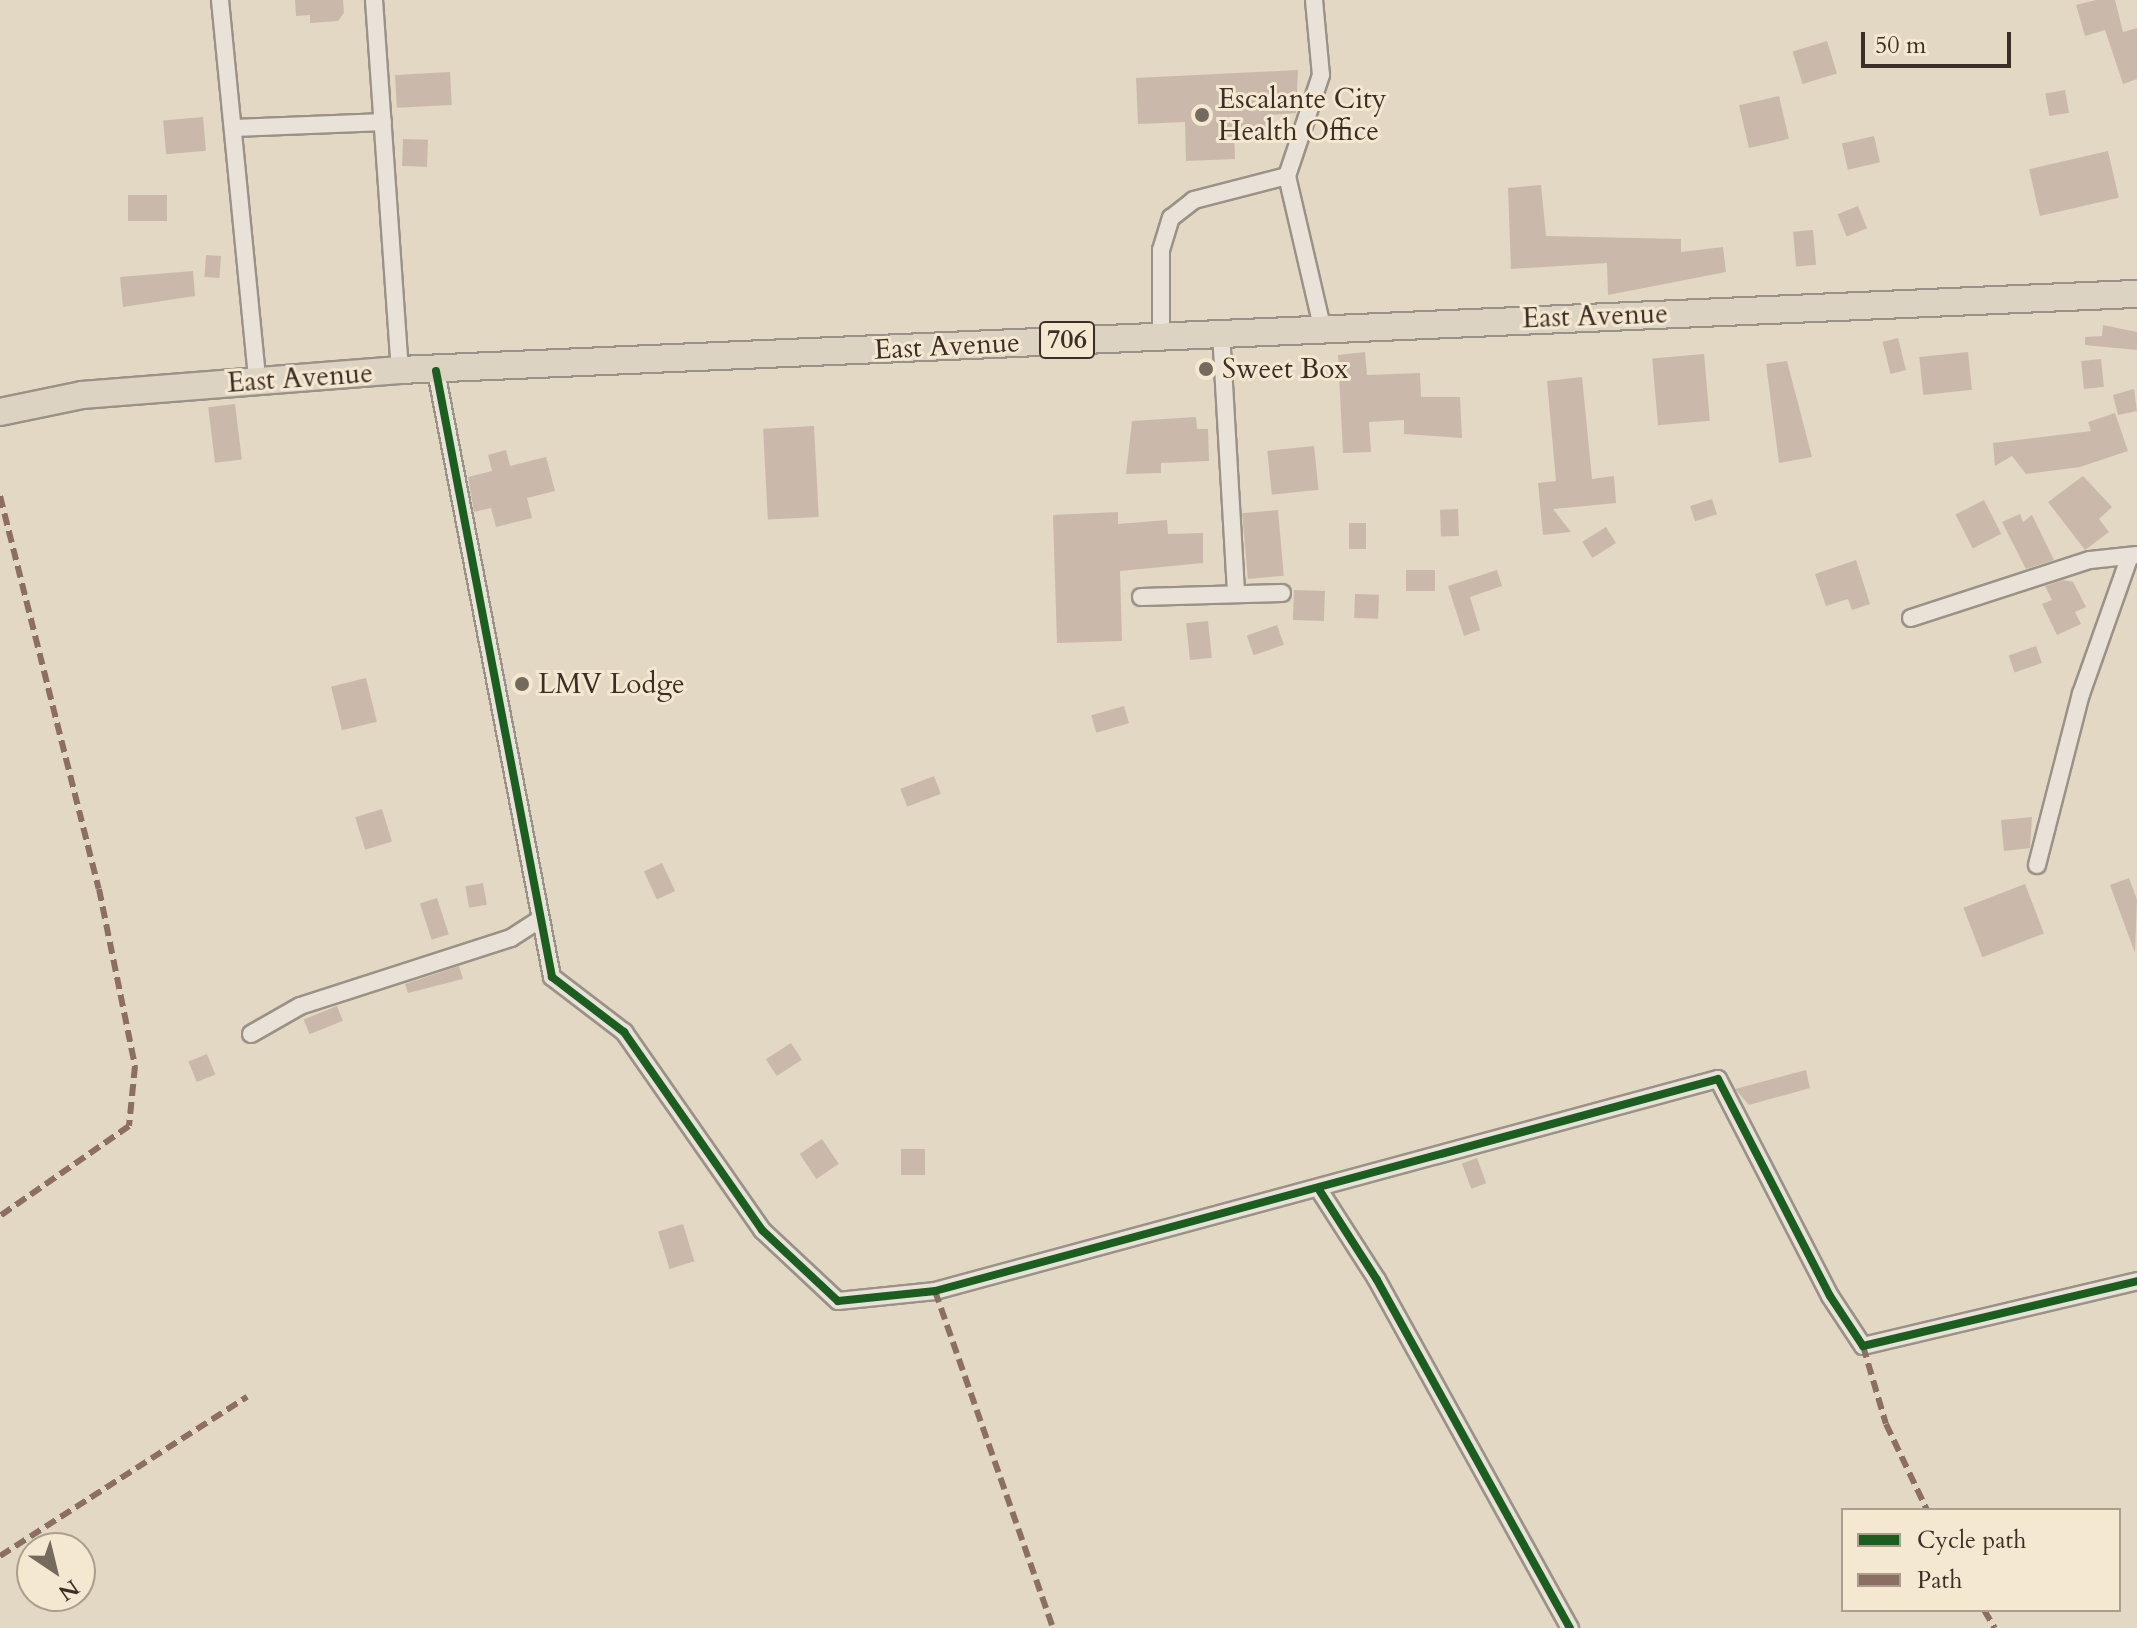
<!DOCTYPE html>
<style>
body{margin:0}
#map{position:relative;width:2137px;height:1628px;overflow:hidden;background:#e3d8c3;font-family:Cardo,serif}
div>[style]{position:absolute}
.building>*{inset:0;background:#cab9aa;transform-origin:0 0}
.roads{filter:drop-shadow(2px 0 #9a9286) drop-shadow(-2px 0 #9a9286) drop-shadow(0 2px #9a9286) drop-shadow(0 -2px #9a9286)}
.street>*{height:16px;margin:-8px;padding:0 8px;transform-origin:8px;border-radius:8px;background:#e8e2d8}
.primary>*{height:26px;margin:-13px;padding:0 13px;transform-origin:13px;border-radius:13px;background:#dcd3c3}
.quiet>*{height:6px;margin-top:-3px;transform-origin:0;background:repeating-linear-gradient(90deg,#8d6e63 0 12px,transparent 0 18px)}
.cycleway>*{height:8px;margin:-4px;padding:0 4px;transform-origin:4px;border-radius:4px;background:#1b5e20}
.dots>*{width:22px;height:22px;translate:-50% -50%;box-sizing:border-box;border:4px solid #f5e8d0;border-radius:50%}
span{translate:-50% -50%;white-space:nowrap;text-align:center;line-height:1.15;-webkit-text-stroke:6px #f5e8d0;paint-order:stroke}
.shield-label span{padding:2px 6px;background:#f5e8d0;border:2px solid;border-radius:6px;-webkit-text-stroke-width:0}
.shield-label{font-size:26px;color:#3a2e27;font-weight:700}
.poi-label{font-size:28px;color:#3a2e27}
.left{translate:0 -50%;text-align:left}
.street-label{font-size:28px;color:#3a2e27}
.legend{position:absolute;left:1841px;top:1508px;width:280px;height:104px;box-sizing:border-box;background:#f5e8d0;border:2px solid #aa9e8c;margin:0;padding:10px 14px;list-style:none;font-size:24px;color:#3a2e27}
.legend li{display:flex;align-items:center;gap:16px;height:40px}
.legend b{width:40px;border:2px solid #aa9e8c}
.north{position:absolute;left:16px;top:1532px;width:80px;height:80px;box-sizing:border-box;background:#f5e8d0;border:2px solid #aa9e8c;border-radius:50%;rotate:145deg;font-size:22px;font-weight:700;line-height:32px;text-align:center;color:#3a2e27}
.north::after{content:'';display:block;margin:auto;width:28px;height:36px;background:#756a5e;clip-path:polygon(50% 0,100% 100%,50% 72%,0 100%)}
.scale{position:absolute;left:1861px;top:32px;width:150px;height:36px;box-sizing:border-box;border:4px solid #3a2e27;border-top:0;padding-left:10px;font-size:24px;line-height:28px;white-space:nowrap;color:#3a2e27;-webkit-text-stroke:6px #f5e8d0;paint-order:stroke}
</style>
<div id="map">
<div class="building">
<i style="clip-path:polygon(295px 0,343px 0,344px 13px,338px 21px,310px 23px,310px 15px,296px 16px)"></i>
<i style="clip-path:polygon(2096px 0,2115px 0,2123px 32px,2137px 28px,2137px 79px,2123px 84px,2105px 30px,2085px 36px,2076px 5px)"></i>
<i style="left:1827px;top:41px;width:34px;height:36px;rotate:73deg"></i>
<i style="clip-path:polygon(1298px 70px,1296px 113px,1271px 115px,1271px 130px,1234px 130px,1235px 159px,1186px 161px,1185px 122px,1138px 124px,1136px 78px)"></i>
<i style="left:450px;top:72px;width:33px;height:55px;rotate:87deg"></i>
<i style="left:2065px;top:90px;width:23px;height:20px;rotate:80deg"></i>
<i style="left:1779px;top:96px;width:44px;height:41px;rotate:77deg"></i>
<i style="left:203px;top:117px;width:34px;height:40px;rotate:85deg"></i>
<i style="left:1874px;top:136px;width:27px;height:33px;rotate:77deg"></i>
<i style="left:403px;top:139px;width:25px;height:27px;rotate:2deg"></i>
<i style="left:2108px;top:151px;width:48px;height:81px;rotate:77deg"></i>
<i style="clip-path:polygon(1541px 185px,1546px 236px,1681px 239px,1681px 252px,1723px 247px,1726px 272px,1608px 295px,1607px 263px,1511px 269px,1508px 188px)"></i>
<i style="left:167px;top:195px;width:26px;height:39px;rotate:90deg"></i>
<i style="left:1858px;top:206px;width:24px;height:22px;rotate:68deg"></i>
<i style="left:1813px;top:230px;width:35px;height:20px;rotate:85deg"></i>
<i style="left:206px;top:255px;width:15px;height:22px;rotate:4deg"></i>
<i style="clip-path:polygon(193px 271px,195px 296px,123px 307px,120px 277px)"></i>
<i style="clip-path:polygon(2103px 325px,2137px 332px,2137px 350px,2085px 345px,2085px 337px,2102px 336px)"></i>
<i style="left:1898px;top:338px;width:33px;height:16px;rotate:76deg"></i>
<i style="clip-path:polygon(1365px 352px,1367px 375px,1420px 373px,1421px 397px,1460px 397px,1462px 438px,1404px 434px,1404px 420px,1369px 422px,1371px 452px,1343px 453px,1338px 355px)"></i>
<i style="left:1968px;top:352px;width:38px;height:49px;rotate:84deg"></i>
<i style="left:1704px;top:354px;width:67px;height:52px;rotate:85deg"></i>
<i style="left:2101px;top:359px;width:28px;height:20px;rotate:84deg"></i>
<i style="clip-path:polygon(1787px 361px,1812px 457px,1779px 463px,1766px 364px)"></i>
<i style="clip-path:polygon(1582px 377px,1592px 479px,1614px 476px,1616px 503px,1553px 509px,1571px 532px,1543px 535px,1538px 483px,1556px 481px,1547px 381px)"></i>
<i style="clip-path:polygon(2134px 389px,2137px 411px,2118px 415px,2113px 395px)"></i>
<i style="left:235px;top:404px;width:56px;height:27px;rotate:83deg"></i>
<i style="clip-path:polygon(2115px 413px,2128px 451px,2080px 467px,2026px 474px,2012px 456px,1995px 466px,1993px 443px,2091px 431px,2088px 422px)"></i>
<i style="clip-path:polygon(1196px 417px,1197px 429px,1208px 429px,1209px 461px,1161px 463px,1161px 473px,1126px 474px,1132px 421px)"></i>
<i style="left:814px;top:426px;width:91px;height:51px;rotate:87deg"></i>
<i style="left:1314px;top:446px;width:44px;height:47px;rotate:84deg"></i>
<i style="clip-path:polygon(506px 450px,510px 466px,546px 457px,555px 491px,527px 498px,532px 518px,496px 527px,491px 508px,474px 512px,468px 477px,492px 471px,488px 455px)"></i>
<i style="clip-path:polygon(2083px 476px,2112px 507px,2099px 519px,2109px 532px,2085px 550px,2048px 502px)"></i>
<i style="left:1712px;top:499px;width:16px;height:23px;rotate:72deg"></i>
<i style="left:1984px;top:500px;width:38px;height:32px;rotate:63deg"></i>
<i style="left:1458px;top:509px;width:27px;height:18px;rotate:88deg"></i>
<i style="left:1278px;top:510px;width:66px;height:36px;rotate:85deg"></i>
<i style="clip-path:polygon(1118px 512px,1118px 524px,1167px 520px,1168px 534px,1203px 533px,1203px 563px,1120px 571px,1122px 641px,1057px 643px,1053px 515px)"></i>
<i style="clip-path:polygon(2020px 514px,2023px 522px,2032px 515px,2054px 560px,2026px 569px,2002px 522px)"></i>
<i style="left:1349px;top:523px;width:17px;height:26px"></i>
<i style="left:1606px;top:527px;width:19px;height:28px;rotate:58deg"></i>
<i style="clip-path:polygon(1856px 560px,1870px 604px,1852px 610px,1848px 599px,1826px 606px,1815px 574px)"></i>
<i style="left:1406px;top:570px;width:29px;height:21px"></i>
<i style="clip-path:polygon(1497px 570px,1502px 586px,1470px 597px,1480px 630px,1464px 636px,1448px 586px)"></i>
<i style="clip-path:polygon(2063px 580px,2073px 582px,2086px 607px,2075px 612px,2081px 624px,2057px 635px,2042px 604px,2052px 600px,2045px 586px)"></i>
<i style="left:1294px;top:590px;width:31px;height:30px;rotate:2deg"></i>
<i style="left:1355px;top:594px;width:24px;height:24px;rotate:2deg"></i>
<i style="left:1208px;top:621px;width:37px;height:22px;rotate:84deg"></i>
<i style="left:1277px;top:625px;width:21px;height:32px;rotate:71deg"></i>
<i style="left:2036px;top:646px;width:18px;height:29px;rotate:71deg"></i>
<i style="left:366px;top:678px;width:45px;height:36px;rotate:76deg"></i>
<i style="left:1124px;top:706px;width:18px;height:34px;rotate:74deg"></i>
<i style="left:934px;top:776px;width:19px;height:36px;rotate:69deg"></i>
<i style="left:382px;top:809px;width:34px;height:28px;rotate:73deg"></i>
<i style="clip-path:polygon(2032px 817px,2030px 848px,2004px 851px,2001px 820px)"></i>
<i style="left:662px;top:863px;width:31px;height:20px;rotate:65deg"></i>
<i style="clip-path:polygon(2129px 878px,2137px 900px,2135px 953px,2110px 885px)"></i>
<i style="left:483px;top:883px;width:22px;height:18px;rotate:80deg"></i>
<i style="left:2025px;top:884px;width:53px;height:66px;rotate:69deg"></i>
<i style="left:437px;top:898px;width:38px;height:18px;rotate:72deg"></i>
<i style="clip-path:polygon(459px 966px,463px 979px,408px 993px,405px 984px)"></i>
<i style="left:337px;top:1006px;width:16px;height:36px;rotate:68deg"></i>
<i style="left:791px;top:1043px;width:20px;height:30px;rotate:57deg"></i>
<i style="left:207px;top:1054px;width:22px;height:20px;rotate:68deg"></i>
<i style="clip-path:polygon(1806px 1070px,1810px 1088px,1749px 1105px,1735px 1089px)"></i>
<i style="left:822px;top:1139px;width:30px;height:27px;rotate:56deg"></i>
<i style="left:901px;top:1149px;width:24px;height:26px"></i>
<i style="left:1477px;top:1158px;width:27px;height:16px;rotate:70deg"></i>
<i style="left:683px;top:1224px;width:39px;height:26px;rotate:73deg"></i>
</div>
<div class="roads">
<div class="street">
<i style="left:220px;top:0;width:382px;rotate:84.4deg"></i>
<i style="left:374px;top:0;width:371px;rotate:86deg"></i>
<i style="left:1314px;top:0;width:75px;rotate:84.7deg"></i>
<i style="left:1321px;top:75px;width:107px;rotate:108.6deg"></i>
<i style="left:1287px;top:176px;width:154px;rotate:76.9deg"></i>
<i style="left:236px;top:128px;width:147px;rotate:-2.3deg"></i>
<i style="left:1221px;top:332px;width:262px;rotate:86.7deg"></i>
<i style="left:1161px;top:335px;width:85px;rotate:-90deg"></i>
<i style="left:1161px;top:250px;width:34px;rotate:-73deg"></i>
<i style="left:1171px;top:218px;width:29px;rotate:-38deg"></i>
<i style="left:1194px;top:200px;width:96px;rotate:-14.5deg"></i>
<i style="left:436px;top:371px;width:617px;rotate:79.16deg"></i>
<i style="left:552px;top:977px;width:91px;rotate:37.4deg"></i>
<i style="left:624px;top:1032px;width:241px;rotate:55.1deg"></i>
<i style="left:762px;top:1230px;width:104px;rotate:43.1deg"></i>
<i style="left:838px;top:1301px;width:98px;rotate:-5.9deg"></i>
<i style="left:935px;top:1291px;width:811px;rotate:-15.15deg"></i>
<i style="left:1718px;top:1079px;width:244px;rotate:62.7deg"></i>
<i style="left:1830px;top:1296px;width:60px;rotate:56.6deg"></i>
<i style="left:1863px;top:1346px;width:282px;rotate:-13.3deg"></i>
<i style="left:1141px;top:597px;width:141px;rotate:-1.6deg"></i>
<i style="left:1911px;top:618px;width:188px;rotate:-18deg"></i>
<i style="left:2090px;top:560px;width:47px;rotate:-6.1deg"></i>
<i style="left:2037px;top:865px;width:177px;rotate:-75.6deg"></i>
<i style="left:2081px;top:694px;width:146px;rotate:-70.5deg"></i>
<i style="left:251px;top:1034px;width:56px;rotate:-29.7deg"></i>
<i style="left:300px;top:1006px;width:222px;rotate:-17.9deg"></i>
<i style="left:511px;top:938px;width:35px;rotate:-33deg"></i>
<i style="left:1318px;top:1188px;width:109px;rotate:57.3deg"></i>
<i style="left:1377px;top:1280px;width:398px;rotate:61deg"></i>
</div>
<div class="primary">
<i style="left:0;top:412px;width:84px;rotate:-11.7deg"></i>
<i style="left:82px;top:395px;width:319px;rotate:-4.5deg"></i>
<i style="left:400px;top:370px;width:1739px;rotate:-2.51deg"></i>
</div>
</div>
<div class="quiet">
<i style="left:0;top:496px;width:405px;rotate:75.9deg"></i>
<i style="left:99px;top:889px;width:181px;rotate:78.5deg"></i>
<i style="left:135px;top:1066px;width:60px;rotate:95.7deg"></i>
<i style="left:129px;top:1126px;width:157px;rotate:145.1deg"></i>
<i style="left:935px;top:1291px;width:357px;rotate:70.7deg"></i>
<i style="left:1863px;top:1346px;width:81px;rotate:73.6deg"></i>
<i style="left:1886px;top:1424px;width:95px;rotate:64.5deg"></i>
<i style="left:0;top:1556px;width:294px;rotate:-32.8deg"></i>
<i style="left:1984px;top:1610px;width:21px;rotate:59deg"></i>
</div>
<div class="cycleway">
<i style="left:436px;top:371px;width:617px;rotate:79.16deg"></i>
<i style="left:552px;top:977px;width:91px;rotate:37.4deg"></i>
<i style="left:624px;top:1032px;width:241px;rotate:55.1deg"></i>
<i style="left:762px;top:1230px;width:104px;rotate:43.1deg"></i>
<i style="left:838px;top:1301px;width:98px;rotate:-5.9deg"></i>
<i style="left:935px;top:1291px;width:811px;rotate:-15.15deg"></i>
<i style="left:1718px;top:1079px;width:244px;rotate:62.7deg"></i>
<i style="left:1830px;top:1296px;width:60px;rotate:56.6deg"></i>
<i style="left:1863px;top:1346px;width:282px;rotate:-13.3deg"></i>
<i style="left:1318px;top:1188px;width:109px;rotate:57.3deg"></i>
<i style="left:1377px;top:1280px;width:398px;rotate:61deg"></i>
</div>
<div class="dots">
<i style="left:1202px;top:115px;background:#756a5e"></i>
<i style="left:1206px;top:369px;background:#756a5e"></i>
<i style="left:522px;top:684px;background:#756a5e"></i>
</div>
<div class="shield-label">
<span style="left:1067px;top:340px">706</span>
</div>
<div class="poi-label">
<span class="left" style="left:1218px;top:115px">Escalante City<br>Health Office</span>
<span class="left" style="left:1222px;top:369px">Sweet Box</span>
<span class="left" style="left:538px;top:684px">LMV Lodge</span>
</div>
<div class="street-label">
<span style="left:1595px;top:316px;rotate:-2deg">East Avenue</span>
<span style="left:947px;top:346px;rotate:-3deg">East Avenue</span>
<span style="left:300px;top:378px;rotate:-4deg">East Avenue</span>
</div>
<ul class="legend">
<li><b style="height:10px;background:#1b5e20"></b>Cycle path</li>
<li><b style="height:10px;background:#8d6e63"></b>Path</li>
</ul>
<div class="north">N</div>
<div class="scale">50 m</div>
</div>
